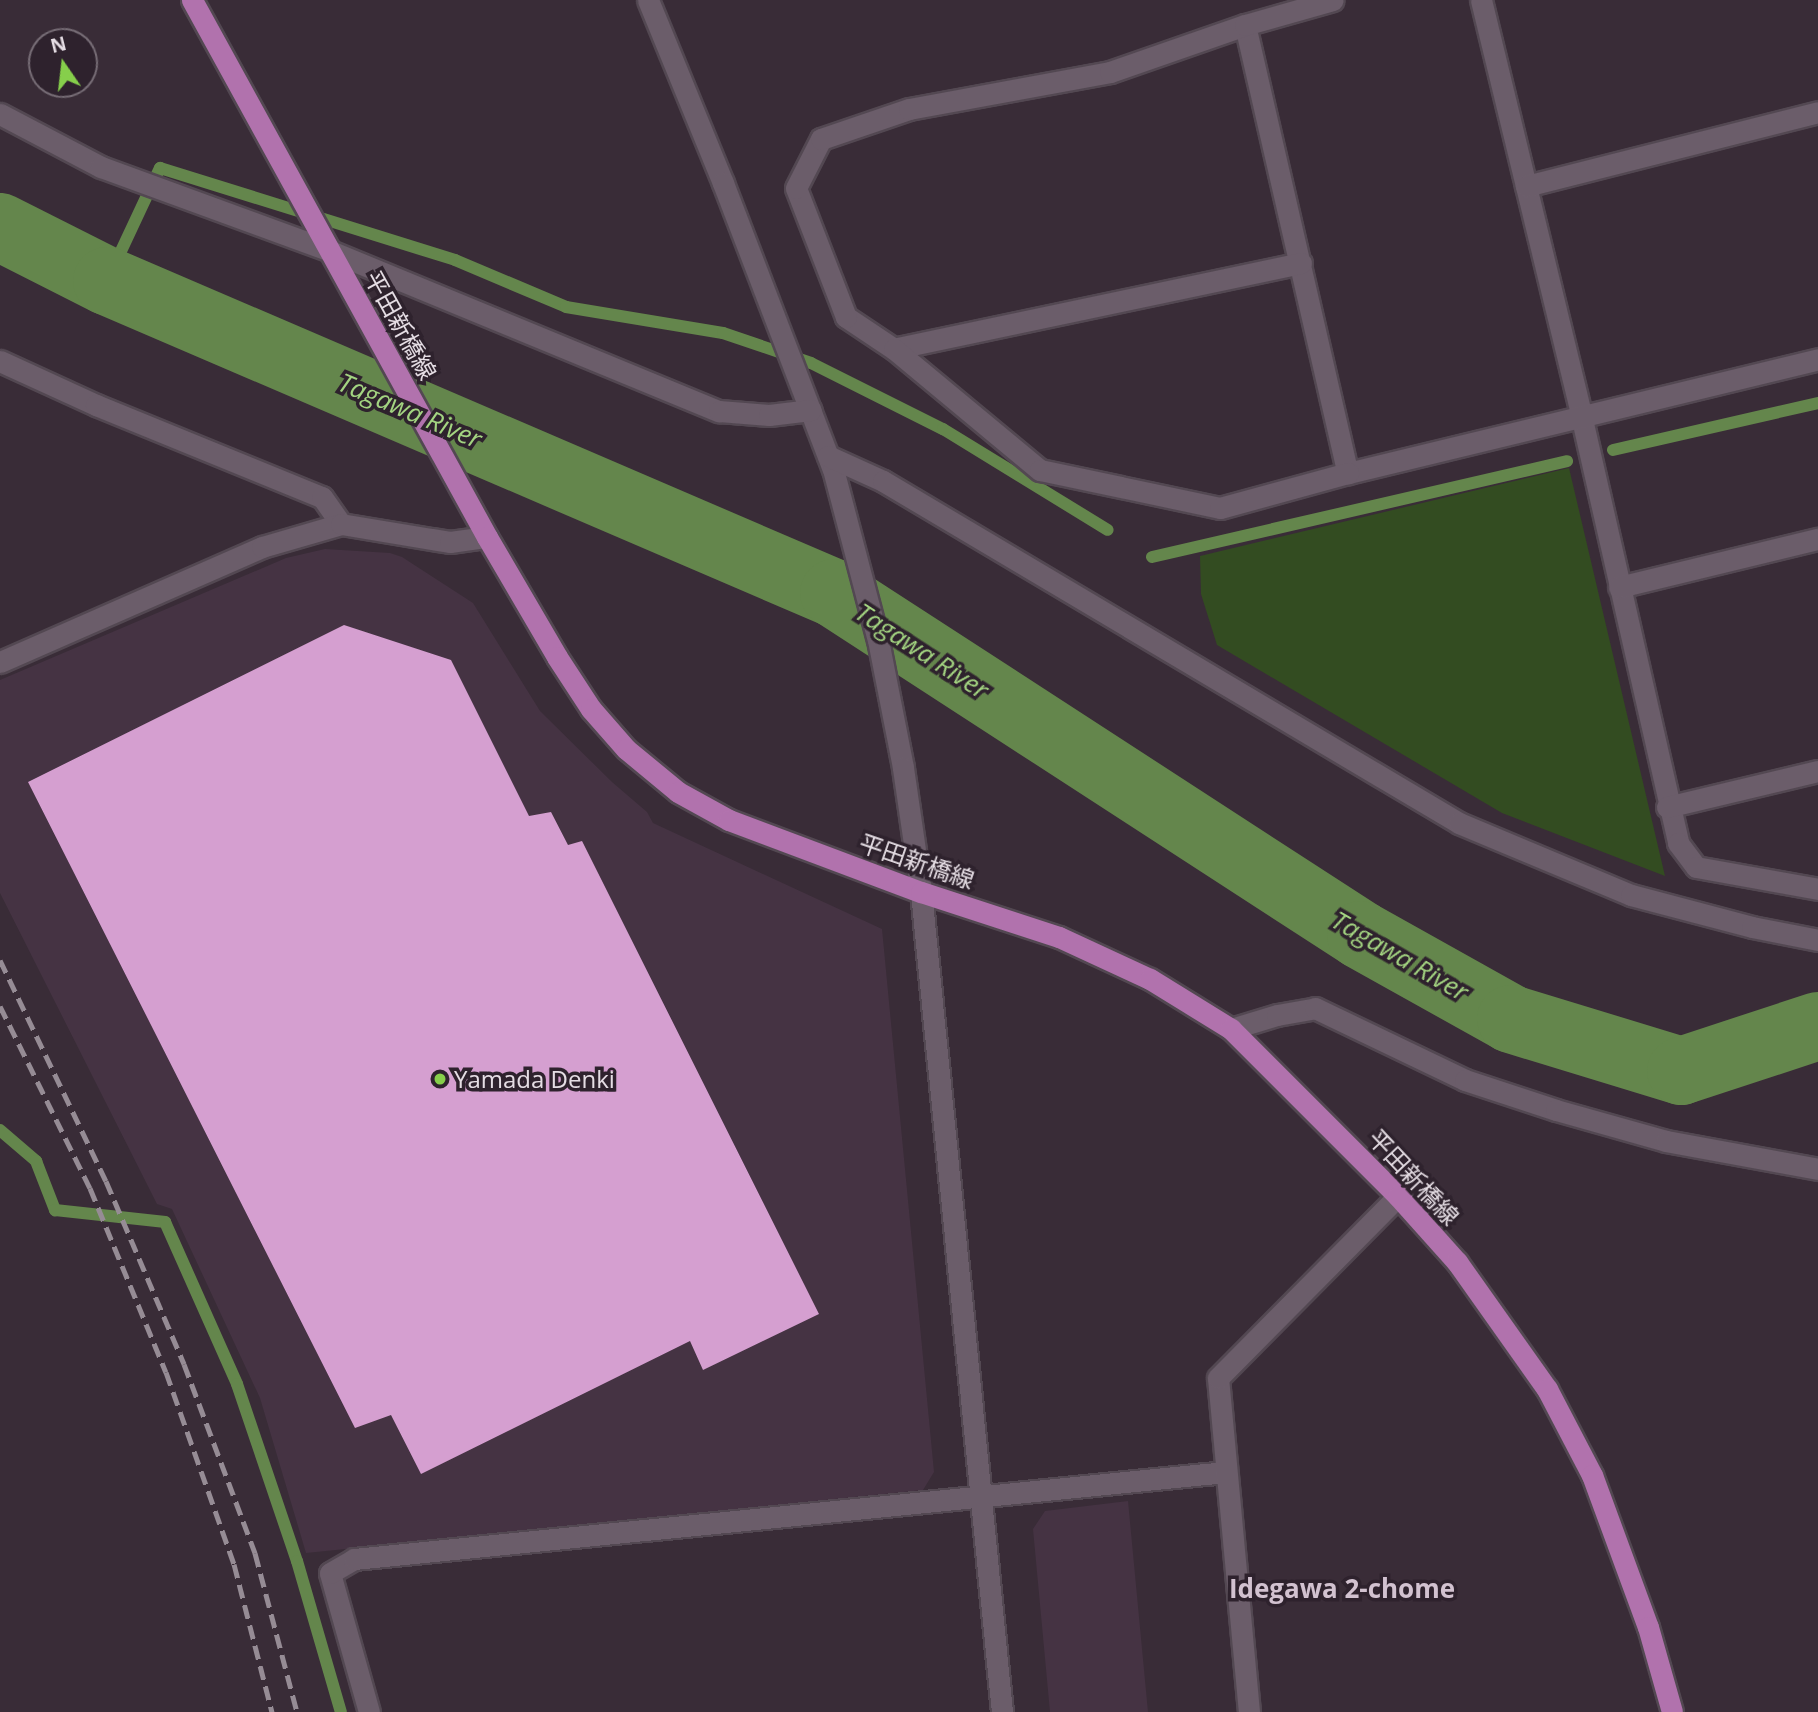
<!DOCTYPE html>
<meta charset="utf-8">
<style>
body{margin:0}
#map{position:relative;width:1818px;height:1712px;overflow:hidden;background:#392c37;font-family:"Open Sans","Noto Sans JP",sans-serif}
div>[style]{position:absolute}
.built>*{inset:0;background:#453343}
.green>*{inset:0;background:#334c21}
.stream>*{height:12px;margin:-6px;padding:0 6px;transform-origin:6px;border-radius:6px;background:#64864c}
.river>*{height:68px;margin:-34px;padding:0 34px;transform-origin:34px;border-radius:34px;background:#64864c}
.building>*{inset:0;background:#d59fd0}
.roads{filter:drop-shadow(2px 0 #534852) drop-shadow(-2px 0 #534852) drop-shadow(0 2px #534852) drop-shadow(0 -2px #534852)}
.minor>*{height:21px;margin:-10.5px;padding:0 10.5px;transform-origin:10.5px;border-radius:10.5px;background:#6b5d6a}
.major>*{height:21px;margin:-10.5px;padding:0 10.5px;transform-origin:10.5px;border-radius:10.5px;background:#b172ad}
.rail>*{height:5px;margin-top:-2.5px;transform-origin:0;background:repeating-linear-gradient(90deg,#968c95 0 14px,transparent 0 21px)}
.dots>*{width:19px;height:19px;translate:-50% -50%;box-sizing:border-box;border:4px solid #2e222d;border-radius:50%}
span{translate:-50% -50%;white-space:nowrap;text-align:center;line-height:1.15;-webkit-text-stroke:7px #2e222d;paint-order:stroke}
.street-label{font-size:24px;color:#e5dde4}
.poi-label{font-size:24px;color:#e5dde4}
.left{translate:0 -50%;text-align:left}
.water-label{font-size:26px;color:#a3d481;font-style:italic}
.neighbourhood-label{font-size:26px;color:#d2c2d0;font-weight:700}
.north{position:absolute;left:28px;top:28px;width:70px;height:70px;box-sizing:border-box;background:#2e222d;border:2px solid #776d76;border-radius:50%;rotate:346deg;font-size:19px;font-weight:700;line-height:28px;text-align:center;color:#e5dde4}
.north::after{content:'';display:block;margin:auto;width:24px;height:32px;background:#86cf4b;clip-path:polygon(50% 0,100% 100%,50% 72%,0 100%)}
</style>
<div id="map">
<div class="built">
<i style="clip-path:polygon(325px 549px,390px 553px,402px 557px,473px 603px,540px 711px,612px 782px,647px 812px,653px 823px,882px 929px,934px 1472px,923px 1490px,306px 1553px,260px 1398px,172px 1209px,157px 1204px,0 893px,0 680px,286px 558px)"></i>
<i style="clip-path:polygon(1128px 1501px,1148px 1712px,1050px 1712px,1033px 1529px,1045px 1511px)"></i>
</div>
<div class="green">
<i style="clip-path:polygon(1569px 468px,1665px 876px,1502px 813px,1217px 645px,1201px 594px,1200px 556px)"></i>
</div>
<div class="stream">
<i style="left:107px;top:281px;width:125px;rotate:-64.9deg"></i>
<i style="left:160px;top:168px;width:309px;rotate:17.3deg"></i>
<i style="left:455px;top:260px;width:121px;rotate:22.9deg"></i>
<i style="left:566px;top:307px;width:159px;rotate:9.4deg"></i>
<i style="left:723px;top:333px;width:93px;rotate:18.8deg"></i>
<i style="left:811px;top:363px;width:148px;rotate:26.6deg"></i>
<i style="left:943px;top:429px;width:193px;rotate:31.5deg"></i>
<i style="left:1613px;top:450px;width:210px;rotate:-12.9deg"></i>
<i style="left:1152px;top:557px;width:426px;rotate:-13deg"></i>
<i style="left:0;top:1130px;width:48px;rotate:40.7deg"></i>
<i style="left:36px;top:1161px;width:53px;rotate:68.8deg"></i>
<i style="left:55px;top:1210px;width:111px;rotate:6.2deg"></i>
<i style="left:165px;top:1222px;width:177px;rotate:66deg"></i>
<i style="left:237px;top:1384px;width:187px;rotate:71.3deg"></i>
<i style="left:297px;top:1561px;width:157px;rotate:73.8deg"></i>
</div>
<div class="river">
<i style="left:0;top:227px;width:120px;rotate:26.8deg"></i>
<i style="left:107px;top:281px;width:791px;rotate:23.23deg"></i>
<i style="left:834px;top:593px;width:628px;rotate:32.98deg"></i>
<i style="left:1361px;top:935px;width:172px;rotate:29.2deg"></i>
<i style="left:1511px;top:1019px;width:178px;rotate:17deg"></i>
<i style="left:1681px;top:1071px;width:144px;rotate:-18.2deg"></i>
</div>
<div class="building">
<i style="clip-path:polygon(344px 625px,451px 660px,529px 816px,551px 812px,568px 845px,582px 841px,819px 1314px,703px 1370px,690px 1341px,421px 1474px,391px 1415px,355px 1428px,28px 782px)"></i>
</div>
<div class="roads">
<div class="minor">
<i style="left:648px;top:0;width:198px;rotate:67.7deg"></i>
<i style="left:723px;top:183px;width:306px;rotate:69deg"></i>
<i style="left:833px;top:469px;width:177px;rotate:75.3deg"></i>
<i style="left:878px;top:640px;width:130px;rotate:78.9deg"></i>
<i style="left:903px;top:768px;width:125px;rotate:81.7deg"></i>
<i style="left:921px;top:892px;width:824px;rotate:84.36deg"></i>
<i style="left:1481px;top:0;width:431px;rotate:76.4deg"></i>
<i style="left:1582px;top:419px;width:435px;rotate:77.2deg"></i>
<i style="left:1678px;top:843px;width:30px;rotate:53deg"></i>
<i style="left:1696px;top:867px;width:124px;rotate:10.2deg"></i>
<i style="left:1245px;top:25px;width:460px;rotate:77.1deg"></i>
<i style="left:1348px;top:473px;width:484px;rotate:-13.6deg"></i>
<i style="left:0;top:114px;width:114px;rotate:27.7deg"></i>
<i style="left:101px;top:167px;width:244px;rotate:20.1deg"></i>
<i style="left:330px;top:251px;width:421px;rotate:22.4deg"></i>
<i style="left:719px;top:411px;width:50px;rotate:4.6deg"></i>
<i style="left:769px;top:415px;width:42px;rotate:-6.8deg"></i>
<i style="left:1526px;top:186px;width:301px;rotate:-14.2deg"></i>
<i style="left:1301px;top:263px;width:416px;rotate:168.1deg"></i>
<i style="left:894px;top:349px;width:58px;rotate:-146.3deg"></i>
<i style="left:846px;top:317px;width:138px;rotate:-111.2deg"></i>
<i style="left:796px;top:188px;width:55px;rotate:-63deg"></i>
<i style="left:821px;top:139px;width:93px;rotate:-18.8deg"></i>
<i style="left:909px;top:109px;width:204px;rotate:-10.4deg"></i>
<i style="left:1110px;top:72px;width:143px;rotate:-19.2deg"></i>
<i style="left:1245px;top:25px;width:91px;rotate:-15.9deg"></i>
<i style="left:894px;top:349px;width:190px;rotate:39.7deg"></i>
<i style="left:1040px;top:470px;width:184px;rotate:11.9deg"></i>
<i style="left:1220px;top:508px;width:133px;rotate:-15.3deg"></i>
<i style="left:0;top:361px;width:106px;rotate:24.6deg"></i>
<i style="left:96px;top:405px;width:244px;rotate:22.2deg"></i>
<i style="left:322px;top:497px;width:33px;rotate:55deg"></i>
<i style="left:828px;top:456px;width:60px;rotate:24.4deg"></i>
<i style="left:883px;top:481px;width:670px;rotate:30.7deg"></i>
<i style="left:1459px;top:823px;width:186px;rotate:22.7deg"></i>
<i style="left:1631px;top:895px;width:125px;rotate:14.8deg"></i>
<i style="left:1752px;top:927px;width:67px;rotate:11.1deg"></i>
<i style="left:1619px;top:587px;width:205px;rotate:-13.6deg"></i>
<i style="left:0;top:662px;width:286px;rotate:-23.7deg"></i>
<i style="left:262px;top:547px;width:82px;rotate:-16.2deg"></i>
<i style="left:341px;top:524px;width:110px;rotate:9.4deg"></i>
<i style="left:450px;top:542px;width:37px;rotate:-8deg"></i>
<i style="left:1667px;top:807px;width:155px;rotate:-13.4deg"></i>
<i style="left:1231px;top:1029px;width:48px;rotate:-16.9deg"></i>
<i style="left:1277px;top:1015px;width:39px;rotate:-10deg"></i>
<i style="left:1315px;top:1008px;width:166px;rotate:25.6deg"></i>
<i style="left:1465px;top:1080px;width:96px;rotate:18.2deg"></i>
<i style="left:1556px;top:1110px;width:114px;rotate:15.7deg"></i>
<i style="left:1666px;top:1141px;width:155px;rotate:10.4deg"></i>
<i style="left:369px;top:1712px;width:144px;rotate:-105.7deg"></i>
<i style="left:330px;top:1573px;width:28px;rotate:-30deg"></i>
<i style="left:354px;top:1559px;width:876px;rotate:-5.7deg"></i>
<i style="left:1249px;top:1712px;width:335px;rotate:-95.3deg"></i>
<i style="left:1218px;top:1378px;width:256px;rotate:-45.3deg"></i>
</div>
<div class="major">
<i style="left:192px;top:0;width:613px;rotate:61.22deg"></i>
<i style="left:487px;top:537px;width:139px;rotate:59.7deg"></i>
<i style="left:557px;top:657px;width:62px;rotate:56.8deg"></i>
<i style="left:591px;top:709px;width:53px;rotate:48.8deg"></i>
<i style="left:626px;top:749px;width:67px;rotate:39.6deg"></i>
<i style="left:678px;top:792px;width:58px;rotate:28.8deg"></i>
<i style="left:729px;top:820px;width:205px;rotate:20.6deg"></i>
<i style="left:921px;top:892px;width:145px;rotate:18.1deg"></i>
<i style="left:1059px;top:937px;width:100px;rotate:24.8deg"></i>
<i style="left:1150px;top:979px;width:95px;rotate:31.7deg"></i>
<i style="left:1231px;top:1029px;width:236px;rotate:45deg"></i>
<i style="left:1398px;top:1196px;width:89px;rotate:48.2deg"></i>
<i style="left:1457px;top:1262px;width:156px;rotate:54.7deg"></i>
<i style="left:1547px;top:1389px;width:97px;rotate:62.4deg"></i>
<i style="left:1592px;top:1475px;width:162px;rotate:69.8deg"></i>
<i style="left:1648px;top:1627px;width:88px;rotate:74.2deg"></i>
</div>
</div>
<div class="rail">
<i style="left:0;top:960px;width:245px;rotate:64.4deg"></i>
<i style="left:106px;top:1181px;width:199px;rotate:66.9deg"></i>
<i style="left:184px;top:1364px;width:202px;rotate:69.4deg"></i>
<i style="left:255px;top:1553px;width:164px;rotate:75.2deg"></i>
<i style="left:0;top:1006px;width:203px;rotate:63.7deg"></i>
<i style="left:90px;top:1188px;width:199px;rotate:67.6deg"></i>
<i style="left:166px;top:1372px;width:204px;rotate:70.5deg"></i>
<i style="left:234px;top:1564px;width:153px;rotate:75.6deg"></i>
</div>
<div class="dots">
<i style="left:440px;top:1079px;background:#86cf4b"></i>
</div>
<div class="street-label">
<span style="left:401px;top:325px;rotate:61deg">平田新橋線</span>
<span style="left:917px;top:861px;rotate:19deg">平田新橋線</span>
<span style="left:1414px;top:1177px;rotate:47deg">平田新橋線</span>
</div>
<div class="poi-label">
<span class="left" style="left:454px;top:1079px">Yamada Denki</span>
</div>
<div class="water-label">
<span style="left:410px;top:411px;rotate:23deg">Tagawa River</span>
<span style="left:922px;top:651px;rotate:33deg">Tagawa River</span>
<span style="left:1400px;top:956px;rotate:30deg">Tagawa River</span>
</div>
<div class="neighbourhood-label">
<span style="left:1342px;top:1589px">Idegawa 2-chome</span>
</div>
<div class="north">N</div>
</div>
